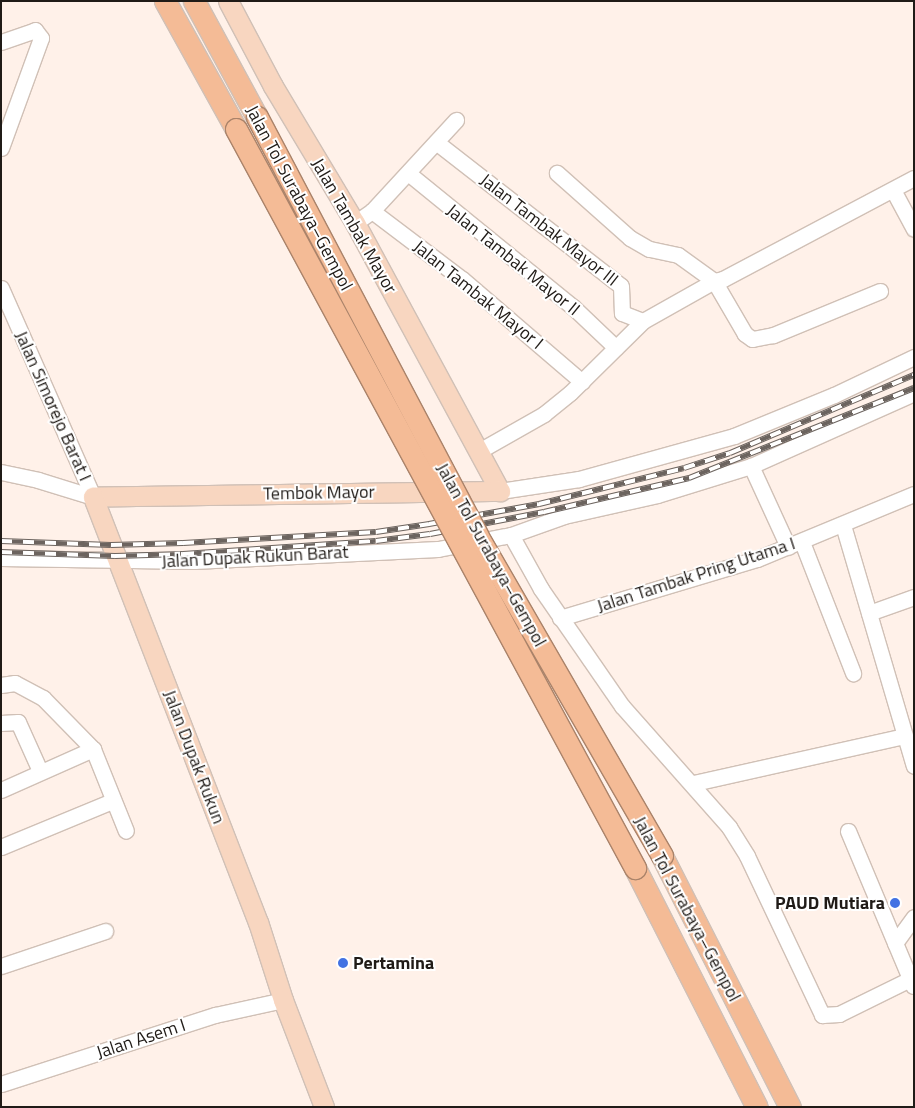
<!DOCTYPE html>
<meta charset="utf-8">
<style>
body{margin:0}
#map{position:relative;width:915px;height:1108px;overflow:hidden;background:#fff1e9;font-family:"Titillium Web",sans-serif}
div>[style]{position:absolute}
.roads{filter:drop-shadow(1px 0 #d0c0b6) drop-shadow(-1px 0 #d0c0b6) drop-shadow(0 1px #d0c0b6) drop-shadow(0 -1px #d0c0b6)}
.minor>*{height:15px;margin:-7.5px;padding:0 7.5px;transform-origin:7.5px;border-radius:7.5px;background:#fff}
.major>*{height:19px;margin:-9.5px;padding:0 9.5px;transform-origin:9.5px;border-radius:9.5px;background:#f8d6c0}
.highway>*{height:21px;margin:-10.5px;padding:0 10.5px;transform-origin:10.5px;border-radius:10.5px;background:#f4bb96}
.rail>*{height:5.5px;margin-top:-2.75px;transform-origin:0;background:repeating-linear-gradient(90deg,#fff 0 11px,#6c645f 0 22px);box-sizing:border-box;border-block:1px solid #6c645f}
.bridges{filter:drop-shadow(1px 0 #aa836a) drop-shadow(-1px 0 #aa836a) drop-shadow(0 1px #aa836a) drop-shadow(0 -1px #aa836a)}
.highway-bridge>*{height:21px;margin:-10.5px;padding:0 10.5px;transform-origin:10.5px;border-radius:10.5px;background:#f4bb96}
.dots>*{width:14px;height:14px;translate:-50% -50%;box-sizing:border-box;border:2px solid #fff;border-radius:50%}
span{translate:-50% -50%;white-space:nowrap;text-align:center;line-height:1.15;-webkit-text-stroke:4px #fff;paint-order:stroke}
.street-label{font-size:18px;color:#201b17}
.poi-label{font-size:18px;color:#201b17;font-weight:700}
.right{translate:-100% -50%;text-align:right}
.left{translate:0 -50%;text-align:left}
.frame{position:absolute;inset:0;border:2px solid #201b17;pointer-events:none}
</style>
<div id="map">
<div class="roads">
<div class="minor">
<i style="left:1px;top:42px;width:36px;rotate:-19deg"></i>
<i style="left:35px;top:30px;width:10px;rotate:53deg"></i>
<i style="left:41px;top:38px;width:117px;rotate:110deg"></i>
<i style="left:436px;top:142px;width:234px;rotate:37.9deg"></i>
<i style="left:621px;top:286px;width:27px;rotate:88deg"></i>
<i style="left:622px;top:313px;width:22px;rotate:21deg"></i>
<i style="left:408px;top:173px;width:213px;rotate:39.1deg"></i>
<i style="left:573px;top:307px;width:59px;rotate:43.6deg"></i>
<i style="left:893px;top:190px;width:44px;rotate:61.7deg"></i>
<i style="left:372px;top:211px;width:113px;rotate:37.1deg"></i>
<i style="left:462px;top:279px;width:158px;rotate:40.6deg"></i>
<i style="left:355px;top:223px;width:21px;rotate:-35deg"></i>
<i style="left:372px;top:211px;width:124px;rotate:-47.3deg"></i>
<i style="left:1px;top:288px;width:228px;rotate:66.2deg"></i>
<i style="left:880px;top:291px;width:116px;rotate:157.6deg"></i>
<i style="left:773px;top:335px;width:21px;rotate:169deg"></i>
<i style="left:752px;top:339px;width:9px;rotate:-144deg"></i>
<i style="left:745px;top:334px;width:61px;rotate:-120.3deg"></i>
<i style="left:714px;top:281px;width:9px;rotate:-13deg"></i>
<i style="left:723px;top:279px;width:216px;rotate:-27.9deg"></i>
<i style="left:479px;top:451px;width:75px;rotate:-29.6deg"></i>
<i style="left:544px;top:414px;width:33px;rotate:-39deg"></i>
<i style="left:570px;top:393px;width:103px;rotate:-44.6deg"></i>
<i style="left:643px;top:321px;width:81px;rotate:-29.4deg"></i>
<i style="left:714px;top:281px;width:44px;rotate:-144.2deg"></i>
<i style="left:678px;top:255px;width:30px;rotate:-168deg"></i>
<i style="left:649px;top:249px;width:22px;rotate:-150deg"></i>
<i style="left:630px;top:238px;width:98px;rotate:-138.3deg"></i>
<i style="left:751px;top:466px;width:89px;rotate:65.4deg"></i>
<i style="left:1px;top:472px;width:38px;rotate:12deg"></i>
<i style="left:38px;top:480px;width:58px;rotate:17.2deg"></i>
<i style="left:500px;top:491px;width:80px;rotate:-8.6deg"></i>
<i style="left:579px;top:479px;width:161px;rotate:-15.5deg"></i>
<i style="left:734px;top:436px;width:108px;rotate:-22.3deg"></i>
<i style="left:834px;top:395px;width:89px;rotate:-25.4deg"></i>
<i style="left:843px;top:525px;width:251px;rotate:73.6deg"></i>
<i style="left:511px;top:535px;width:62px;rotate:60.9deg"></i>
<i style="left:541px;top:589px;width:142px;rotate:55.3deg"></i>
<i style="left:622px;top:706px;width:162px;rotate:48.5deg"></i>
<i style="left:729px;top:827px;width:34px;rotate:58deg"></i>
<i style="left:747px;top:856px;width:176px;rotate:64.7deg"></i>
<i style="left:822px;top:1015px;width:17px;rotate:-3deg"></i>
<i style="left:839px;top:1014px;width:79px;rotate:-26.2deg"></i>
<i style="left:802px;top:542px;width:141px;rotate:68.7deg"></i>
<i style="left:1px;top:558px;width:193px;rotate:0.9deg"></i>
<i style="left:194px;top:561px;width:244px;rotate:-2.8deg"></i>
<i style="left:438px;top:549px;width:74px;rotate:-10.9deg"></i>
<i style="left:511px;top:535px;width:56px;rotate:-19.7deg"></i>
<i style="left:564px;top:516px;width:95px;rotate:-12.7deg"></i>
<i style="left:657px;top:495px;width:98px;rotate:-17.1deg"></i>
<i style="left:751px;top:466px;width:179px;rotate:-24.1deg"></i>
<i style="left:869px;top:613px;width:48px;rotate:-19.6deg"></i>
<i style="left:560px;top:618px;width:206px;rotate:-16.7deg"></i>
<i style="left:757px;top:559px;width:170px;rotate:-22.5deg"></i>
<i style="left:1px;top:685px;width:14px;rotate:-8deg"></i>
<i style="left:15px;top:683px;width:32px;rotate:28deg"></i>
<i style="left:43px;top:698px;width:71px;rotate:45.6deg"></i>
<i style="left:93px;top:749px;width:88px;rotate:68.1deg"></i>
<i style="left:1px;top:723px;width:17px;rotate:-3deg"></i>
<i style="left:18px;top:722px;width:54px;rotate:65.8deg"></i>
<i style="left:694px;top:783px;width:216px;rotate:-12.6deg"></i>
<i style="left:1px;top:790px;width:101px;rotate:-24deg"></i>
<i style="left:848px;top:831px;width:168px;rotate:67.2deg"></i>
<i style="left:1px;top:847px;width:120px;rotate:-22.5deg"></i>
<i style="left:895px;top:943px;width:32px;rotate:-54deg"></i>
<i style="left:1px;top:966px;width:110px;rotate:-18.6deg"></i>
<i style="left:1px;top:1084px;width:225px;rotate:-17.9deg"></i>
<i style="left:215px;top:1015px;width:70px;rotate:-12.4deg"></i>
</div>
<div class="major">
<i style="left:228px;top:1px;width:96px;rotate:62.1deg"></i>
<i style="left:273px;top:86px;width:160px;rotate:59.1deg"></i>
<i style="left:355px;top:223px;width:305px;rotate:61.6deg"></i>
<i style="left:500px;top:491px;width:407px;rotate:179.2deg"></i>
<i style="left:93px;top:497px;width:456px;rotate:68.8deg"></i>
<i style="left:258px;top:922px;width:82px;rotate:72.2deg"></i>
<i style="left:283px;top:1000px;width:115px;rotate:69deg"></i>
</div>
<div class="highway">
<i style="left:165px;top:1px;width:146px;rotate:61deg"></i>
<i style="left:194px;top:1px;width:132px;rotate:61.5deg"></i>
<i style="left:662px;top:856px;width:282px;rotate:63deg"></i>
<i style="left:635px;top:868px;width:268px;rotate:63deg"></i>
</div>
</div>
<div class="rail">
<i style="left:1px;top:541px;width:110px;rotate:2.1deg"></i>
<i style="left:111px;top:545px;width:72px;rotate:-1.6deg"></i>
<i style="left:183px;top:543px;width:193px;rotate:-3.3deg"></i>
<i style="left:376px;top:532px;width:54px;rotate:-8.6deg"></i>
<i style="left:429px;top:524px;width:112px;rotate:-10.3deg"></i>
<i style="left:539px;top:504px;width:149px;rotate:-13.9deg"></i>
<i style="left:684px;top:468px;width:48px;rotate:-18.1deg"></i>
<i style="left:730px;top:453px;width:200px;rotate:-23deg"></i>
<i style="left:1px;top:552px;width:114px;rotate:2deg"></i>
<i style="left:115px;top:556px;width:68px;rotate:-1.7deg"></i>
<i style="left:183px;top:554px;width:193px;rotate:-3.9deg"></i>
<i style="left:376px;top:541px;width:54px;rotate:-7.4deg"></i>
<i style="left:430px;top:534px;width:116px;rotate:-10.9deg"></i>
<i style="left:544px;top:512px;width:149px;rotate:-13.2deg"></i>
<i style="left:689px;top:478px;width:242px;rotate:-21.8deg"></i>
</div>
<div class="bridges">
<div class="highway-bridge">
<i style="left:257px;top:117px;width:472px;rotate:62.2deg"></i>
<i style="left:477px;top:535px;width:370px;rotate:60deg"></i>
<i style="left:236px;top:129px;width:840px;rotate:61.63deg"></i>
</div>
</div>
<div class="dots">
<i style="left:895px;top:903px;background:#4272e3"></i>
<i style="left:343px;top:963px;background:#4272e3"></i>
</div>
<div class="street-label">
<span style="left:299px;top:198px;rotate:62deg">Jalan Tol Surabaya–Gempol</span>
<span style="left:354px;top:226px;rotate:60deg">Jalan Tambak Mayor</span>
<span style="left:549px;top:230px;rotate:38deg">Jalan Tambak Mayor III</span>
<span style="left:513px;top:260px;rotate:39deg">Jalan Tambak Mayor II</span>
<span style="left:478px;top:295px;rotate:39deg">Jalan Tambak Mayor I</span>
<span style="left:53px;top:406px;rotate:66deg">Jalan Simorejo Barat I</span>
<span style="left:319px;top:493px;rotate:-1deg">Tembok Mayor</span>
<span style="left:491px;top:555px;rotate:61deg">Jalan Tol Surabaya–Gempol</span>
<span style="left:255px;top:557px;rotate:-3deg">Jalan Dupak Rukun Barat</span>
<span style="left:696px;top:575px;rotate:-18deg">Jalan Tambak Pring Utama I</span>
<span style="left:194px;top:757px;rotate:69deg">Jalan Dupak Rukun</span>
<span style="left:687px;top:909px;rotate:62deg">Jalan Tol Surabaya–Gempol</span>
<span style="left:141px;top:1039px;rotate:-18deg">Jalan Asem I</span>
</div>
<div class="poi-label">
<span class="right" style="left:885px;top:903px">PAUD Mutiara</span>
<span class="left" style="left:353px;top:963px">Pertamina</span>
</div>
<div class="frame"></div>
</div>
